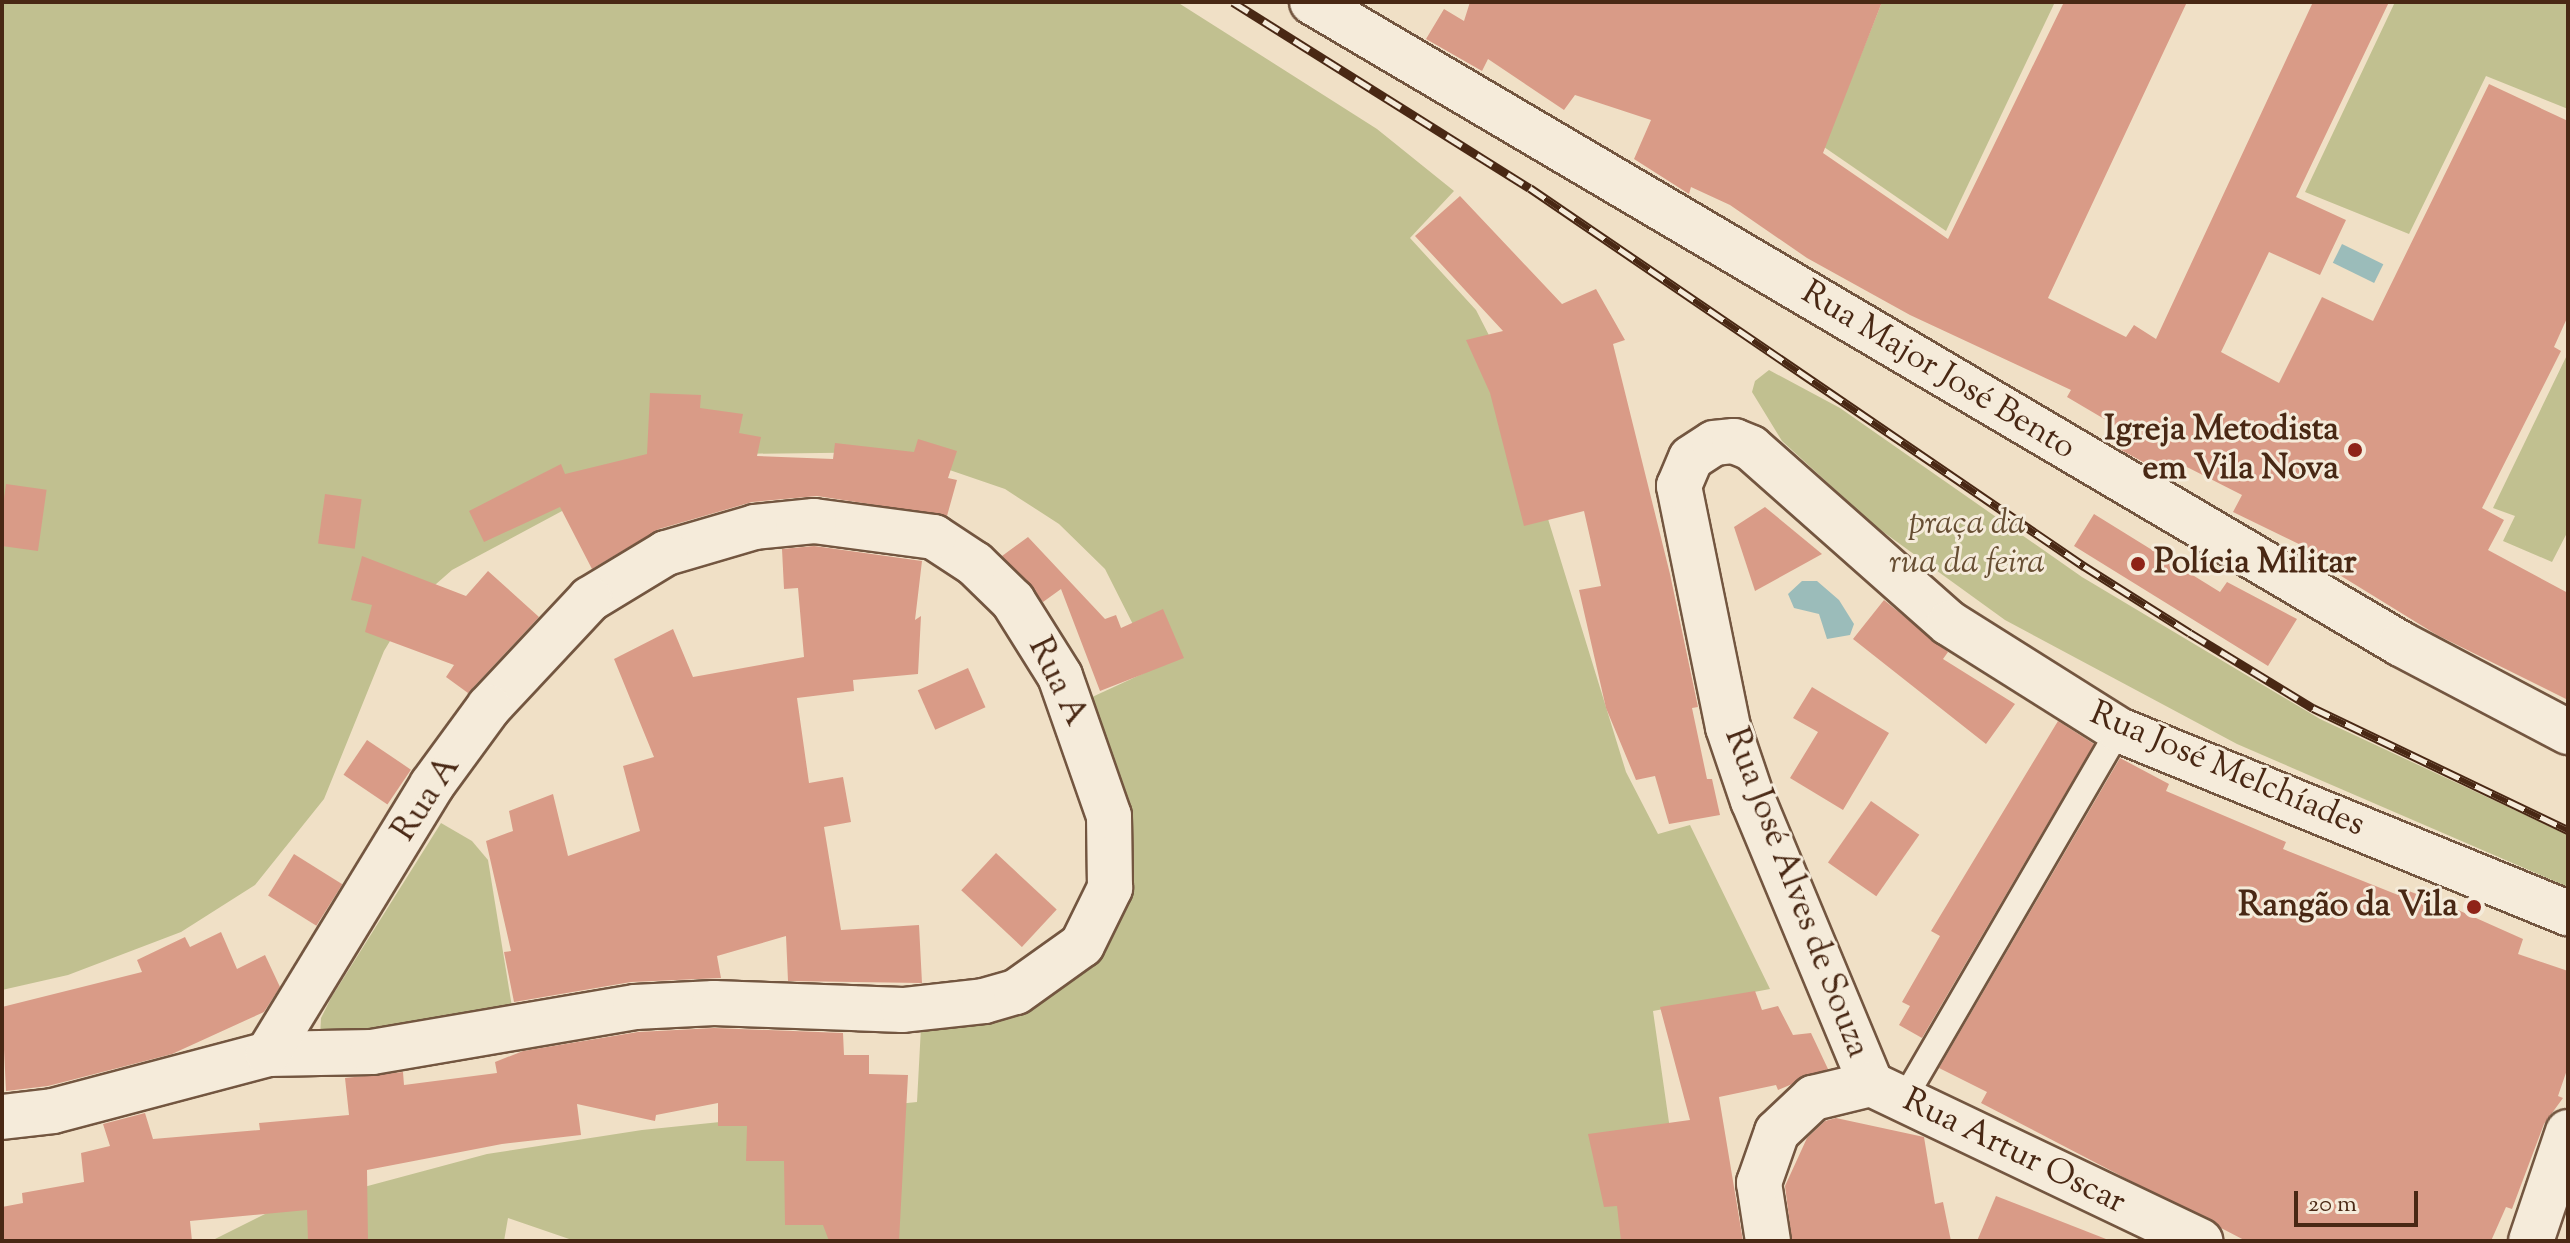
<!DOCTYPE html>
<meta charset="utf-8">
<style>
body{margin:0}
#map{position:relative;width:2570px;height:1243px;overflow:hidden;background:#f0e0c6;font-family:"Sorts Mill Goudy",serif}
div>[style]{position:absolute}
.green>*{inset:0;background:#c1c090}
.water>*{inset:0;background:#9bbcba;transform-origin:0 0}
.building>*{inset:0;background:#d99b87;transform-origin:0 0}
.roads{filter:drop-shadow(2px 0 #735640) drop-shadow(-2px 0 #735640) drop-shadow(0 2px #735640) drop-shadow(0 -2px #735640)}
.service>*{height:24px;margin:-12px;padding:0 12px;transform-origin:12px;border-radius:12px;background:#f5ebda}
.minor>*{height:44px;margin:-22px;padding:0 22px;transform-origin:22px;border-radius:22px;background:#f5ebda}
.tertiary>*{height:44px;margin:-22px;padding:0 22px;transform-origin:22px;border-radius:22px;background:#f5ebda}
.rail>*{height:9px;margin-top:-4.5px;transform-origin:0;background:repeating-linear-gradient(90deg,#f5ebda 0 18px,#492814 0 36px);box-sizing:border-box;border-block:2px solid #492814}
.dots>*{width:22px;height:22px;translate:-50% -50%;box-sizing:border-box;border:4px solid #f5ebda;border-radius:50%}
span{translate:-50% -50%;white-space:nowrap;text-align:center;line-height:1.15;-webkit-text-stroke:6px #f5ebda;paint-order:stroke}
.street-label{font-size:34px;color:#492814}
.poi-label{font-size:34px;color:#492814;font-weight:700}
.right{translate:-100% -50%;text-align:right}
.left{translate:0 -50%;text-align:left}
.park-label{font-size:34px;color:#674e33;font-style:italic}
.frame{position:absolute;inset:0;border:4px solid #492814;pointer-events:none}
.scale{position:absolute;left:2294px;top:1191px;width:124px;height:36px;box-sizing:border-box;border:4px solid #492814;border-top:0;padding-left:10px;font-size:24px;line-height:28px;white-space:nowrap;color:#492814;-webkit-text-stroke:6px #f5ebda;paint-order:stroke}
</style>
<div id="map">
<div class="green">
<i style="clip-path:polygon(2px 2px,1177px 2px,1377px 129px,1454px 191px,1410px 238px,1476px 310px,1495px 347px,1626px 772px,1658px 834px,1690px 825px,1770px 989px,1653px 1011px,1686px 1241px,575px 1241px,508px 1218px,504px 1241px,211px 1241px,267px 1213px,487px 1154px,642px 1130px,917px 1102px,921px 1027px,1105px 943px,1117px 925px,1133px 875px,1090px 698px,1155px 668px,1105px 569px,1059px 524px,1005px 489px,897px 452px,731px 454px,577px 503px,452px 570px,411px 606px,384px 651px,324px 799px,255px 885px,181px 932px,68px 975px,2px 990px)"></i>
<i style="clip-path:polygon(1882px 2px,2055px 2px,1946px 231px,1824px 147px)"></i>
<i style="clip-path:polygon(2395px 2px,2568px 2px,2568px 109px,2486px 76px,2409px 234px,2305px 192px)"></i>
<i style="clip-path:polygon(2568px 353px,2568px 531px,2552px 562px,2503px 541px,2515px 516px,2493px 508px)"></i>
<i style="clip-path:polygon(1769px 370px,1840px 408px,2082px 577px,2320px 719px,2568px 835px,2568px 887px,2237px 744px,2005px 620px,1875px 526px,1782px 441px,1752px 392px,1755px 381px)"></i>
<i style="clip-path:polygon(441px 823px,472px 841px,488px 860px,513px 1013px,320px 1037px,321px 1018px,331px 998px)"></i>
</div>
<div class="water">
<i style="left:2342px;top:244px;width:46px;height:21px;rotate:26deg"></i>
<i style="clip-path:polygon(1802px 581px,1817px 581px,1839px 600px,1854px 624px,1850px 635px,1827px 639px,1819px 614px,1794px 608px,1788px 594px)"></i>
</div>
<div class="building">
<i style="clip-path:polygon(1470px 2px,1882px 2px,1823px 153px,1948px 239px,2064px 2px,2187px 2px,2048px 298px,2126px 337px,2134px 325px,2156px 339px,2313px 2px,2389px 2px,2296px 197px,2346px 220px,2320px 275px,2269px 252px,2221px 352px,2279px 383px,2322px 297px,2373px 321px,2489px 84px,2568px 121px,2568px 316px,2554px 347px,2561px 351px,2482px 508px,2504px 520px,2488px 550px,2568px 593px,2568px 700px,2437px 635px,2333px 571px,2338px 563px,2233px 512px,2242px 495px,2181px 464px,2173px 478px,2119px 449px,2128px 433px,2067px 397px,2071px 390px,1910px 315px,1807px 258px,1730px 205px,1691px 187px,1689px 194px,1634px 159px,1651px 120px,1575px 95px,1564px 110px,1488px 59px,1482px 71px,1426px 39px,1444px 9px,1464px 21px)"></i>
<i style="clip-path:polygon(1460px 196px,1562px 304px,1596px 289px,1625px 340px,1613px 344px,1670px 574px,1698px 707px,1692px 708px,1707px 779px,1712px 779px,1720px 815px,1669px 824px,1655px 776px,1636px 780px,1606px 708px,1579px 590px,1601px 586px,1584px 511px,1524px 526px,1490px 393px,1466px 340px,1503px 331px,1415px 236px)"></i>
<i style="clip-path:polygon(650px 393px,701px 395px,700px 408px,743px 414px,739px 433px,761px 437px,757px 456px,833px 459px,835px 443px,914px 452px,918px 439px,957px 451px,948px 478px,957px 480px,947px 516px,817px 496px,752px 502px,659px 529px,592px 569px,560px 507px,484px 542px,469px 511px,561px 464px,565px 474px,647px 454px)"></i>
<i style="left:6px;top:484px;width:41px;height:62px;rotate:8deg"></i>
<i style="left:325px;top:494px;width:37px;height:50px;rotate:8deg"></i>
<i style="clip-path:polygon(1765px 507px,1822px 554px,1755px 591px,1734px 527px)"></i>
<i style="clip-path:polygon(2094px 514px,2220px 592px,2227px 582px,2297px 619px,2268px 666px,2074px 546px)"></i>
<i style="clip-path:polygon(1028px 537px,1105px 619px,1116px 615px,1121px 628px,1163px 609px,1184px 658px,1100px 691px,1061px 589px,1043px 602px,1002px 556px)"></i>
<i style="clip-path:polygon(814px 546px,922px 561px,915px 620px,921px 616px,918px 674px,853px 680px,854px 691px,797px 698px,809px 783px,843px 777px,851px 822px,824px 827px,841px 930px,919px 925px,922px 983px,788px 981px,786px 936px,717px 956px,721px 978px,631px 982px,514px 1002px,504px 952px,511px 951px,486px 841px,513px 831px,509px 811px,553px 794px,568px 856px,640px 831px,623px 766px,654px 757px,614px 659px,673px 629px,693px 677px,804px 657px,798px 588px,784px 589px,782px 549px)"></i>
<i style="clip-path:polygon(362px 556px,466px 596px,488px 571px,539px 617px,468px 693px,446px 677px,454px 665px,365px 632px,372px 605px,351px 600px)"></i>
<i style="clip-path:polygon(1884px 600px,1948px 652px,1943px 659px,2015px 704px,1986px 744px,1853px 639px)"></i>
<i style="left:968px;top:668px;width:43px;height:55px;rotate:66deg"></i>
<i style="clip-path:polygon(1812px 687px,1889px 733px,1843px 810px,1790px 778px,1818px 732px,1793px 718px)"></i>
<i style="clip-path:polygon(2058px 721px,2094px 744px,1922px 1038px,1899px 1025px,1910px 1006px,1902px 1002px,1940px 936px,1931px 931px)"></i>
<i style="left:367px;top:740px;width:53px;height:42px;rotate:34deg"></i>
<i style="clip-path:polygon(2120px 758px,2169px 784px,2166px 791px,2286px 842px,2283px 849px,2398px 895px,2401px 888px,2458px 910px,2523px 939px,2518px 954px,2568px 971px,2568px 1067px,2558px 1096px,2563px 1098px,2544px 1124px,2512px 1209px,2506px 1207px,2491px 1241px,2246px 1241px,1981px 1103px,1987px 1092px,1939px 1068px)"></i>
<i style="left:1871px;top:801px;width:59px;height:75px;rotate:35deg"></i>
<i style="left:996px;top:853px;width:83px;height:51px;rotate:43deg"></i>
<i style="left:294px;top:854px;width:57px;height:49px;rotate:32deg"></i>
<i style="clip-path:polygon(221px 932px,237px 969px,265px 955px,280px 987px,264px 1012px,172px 1054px,48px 1086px,6px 1091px,2px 1007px,142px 972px,137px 960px,185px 937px,190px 947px)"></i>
<i style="clip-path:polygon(1755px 991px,1762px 1010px,1778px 1006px,1793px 1035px,1811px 1033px,1828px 1069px,1778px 1090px,1776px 1085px,1719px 1097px,1743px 1241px,1621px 1241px,1617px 1206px,1604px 1207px,1588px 1134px,1690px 1120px,1660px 1007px)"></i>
<i style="clip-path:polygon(714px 1028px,843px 1033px,844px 1055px,869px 1055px,869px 1074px,908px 1075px,899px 1241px,829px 1241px,823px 1225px,785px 1225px,784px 1161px,746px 1161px,747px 1126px,718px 1126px,718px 1103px,656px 1115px,655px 1121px,577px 1104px,581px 1135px,502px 1144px,367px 1170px,368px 1241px,308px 1241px,307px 1210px,190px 1221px,192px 1241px,2px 1241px,2px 1207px,23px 1203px,22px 1193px,84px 1182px,81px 1153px,110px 1146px,103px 1124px,145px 1113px,153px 1139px,260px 1130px,259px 1123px,349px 1115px,345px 1078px,403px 1072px,404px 1085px,497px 1073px,495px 1062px,523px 1051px,638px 1032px)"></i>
<i style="clip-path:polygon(1836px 1118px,1924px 1137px,1935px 1204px,1943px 1202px,1951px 1241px,1792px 1241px,1785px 1186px,1807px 1138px,1825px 1121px)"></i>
<i style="clip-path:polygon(1996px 1196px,2106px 1239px,2106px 1241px,1977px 1241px)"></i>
</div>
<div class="roads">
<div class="service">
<i style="left:1904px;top:1099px;width:427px;rotate:-59.8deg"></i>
</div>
<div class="minor">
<i style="left:1871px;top:1084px;width:307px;rotate:-112.6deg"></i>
<i style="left:1753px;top:801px;width:78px;rotate:-108.7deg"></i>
<i style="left:1728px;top:727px;width:246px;rotate:-101.5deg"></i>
<i style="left:1679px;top:486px;width:30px;rotate:-67deg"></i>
<i style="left:1691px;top:458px;width:27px;rotate:-33deg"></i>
<i style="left:1714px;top:443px;width:20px;rotate:-6deg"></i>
<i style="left:1734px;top:441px;width:18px;rotate:22deg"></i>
<i style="left:1751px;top:448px;width:264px;rotate:41.5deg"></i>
<i style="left:1949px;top:623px;width:201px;rotate:32.2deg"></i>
<i style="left:2119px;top:730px;width:485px;rotate:22.2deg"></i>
<i style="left:2px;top:1117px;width:51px;rotate:-6.7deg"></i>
<i style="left:53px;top:1111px;width:222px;rotate:-14.8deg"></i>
<i style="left:268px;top:1054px;width:104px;rotate:-1.1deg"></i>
<i style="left:372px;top:1052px;width:267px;rotate:-9.7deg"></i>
<i style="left:635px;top:1007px;width:79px;rotate:-2.9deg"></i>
<i style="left:714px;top:1003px;width:189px;rotate:2.1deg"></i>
<i style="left:903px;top:1010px;width:81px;rotate:-6.3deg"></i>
<i style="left:984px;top:1001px;width:33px;rotate:-16deg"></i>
<i style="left:1016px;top:992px;width:81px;rotate:-35.5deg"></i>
<i style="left:1082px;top:945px;width:64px;rotate:-63.8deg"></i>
<i style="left:1110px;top:888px;width:72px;rotate:-90.8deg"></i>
<i style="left:1109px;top:816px;width:148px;rotate:-109.3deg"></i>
<i style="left:1060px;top:676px;width:89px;rotate:-122.1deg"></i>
<i style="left:1013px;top:601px;width:53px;rotate:-135.8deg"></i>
<i style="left:975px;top:564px;width:49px;rotate:-146.6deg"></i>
<i style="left:934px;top:537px;width:121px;rotate:-172.4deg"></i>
<i style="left:814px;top:521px;width:59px;rotate:174.2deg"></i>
<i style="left:755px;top:527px;width:93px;rotate:163.7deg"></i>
<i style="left:666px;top:553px;width:89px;rotate:148.8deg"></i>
<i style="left:590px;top:599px;width:148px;rotate:133.1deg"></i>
<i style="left:489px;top:707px;width:97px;rotate:126.2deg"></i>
<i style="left:432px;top:785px;width:315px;rotate:121.4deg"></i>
</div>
<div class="tertiary">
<i style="left:1312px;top:2px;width:1264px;rotate:30.52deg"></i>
<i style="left:2401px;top:644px;width:189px;rotate:27.8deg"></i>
<i style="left:1768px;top:1241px;width:59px;rotate:-98.8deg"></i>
<i style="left:1759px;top:1183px;width:54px;rotate:-70.6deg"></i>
<i style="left:1777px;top:1132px;width:50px;rotate:-43.4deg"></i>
<i style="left:1813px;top:1098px;width:60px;rotate:-13.6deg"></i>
<i style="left:1871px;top:1084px;width:365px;rotate:25.5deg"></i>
<i style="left:2531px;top:1241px;width:115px;rotate:-71.3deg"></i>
</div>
</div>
<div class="rail">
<i style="left:1233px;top:2px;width:350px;rotate:32.1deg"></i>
<i style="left:1530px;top:188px;width:671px;rotate:34.31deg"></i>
<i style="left:2084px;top:566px;width:125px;rotate:32.3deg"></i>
<i style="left:2190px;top:633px;width:144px;rotate:31.4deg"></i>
<i style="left:2313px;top:708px;width:283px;rotate:25.6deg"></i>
</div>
<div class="dots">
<i style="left:2355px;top:450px;background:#8f2418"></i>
<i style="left:2138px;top:564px;background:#8f2418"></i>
<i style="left:2474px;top:907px;background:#8f2418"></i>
</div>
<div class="street-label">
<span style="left:1938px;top:371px;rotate:31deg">Rua Major José Bento</span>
<span style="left:1057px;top:682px;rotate:64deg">Rua A</span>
<span style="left:2227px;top:770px;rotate:23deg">Rua José Melchíades</span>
<span style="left:427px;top:799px;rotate:-57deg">Rua A</span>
<span style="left:1796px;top:893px;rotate:69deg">Rua José Alves de Souza</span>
<span style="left:2014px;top:1152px;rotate:26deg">Rua Artur Oscar</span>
</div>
<div class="poi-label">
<span class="right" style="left:2339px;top:450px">Igreja Metodista<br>em Vila Nova</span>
<span class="left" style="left:2154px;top:564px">Polícia Militar</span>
<span class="right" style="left:2458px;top:907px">Rangão da Vila</span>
</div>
<div class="park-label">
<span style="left:1967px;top:544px">praça da<br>rua da feira</span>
</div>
<div class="frame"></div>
<div class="scale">20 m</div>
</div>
